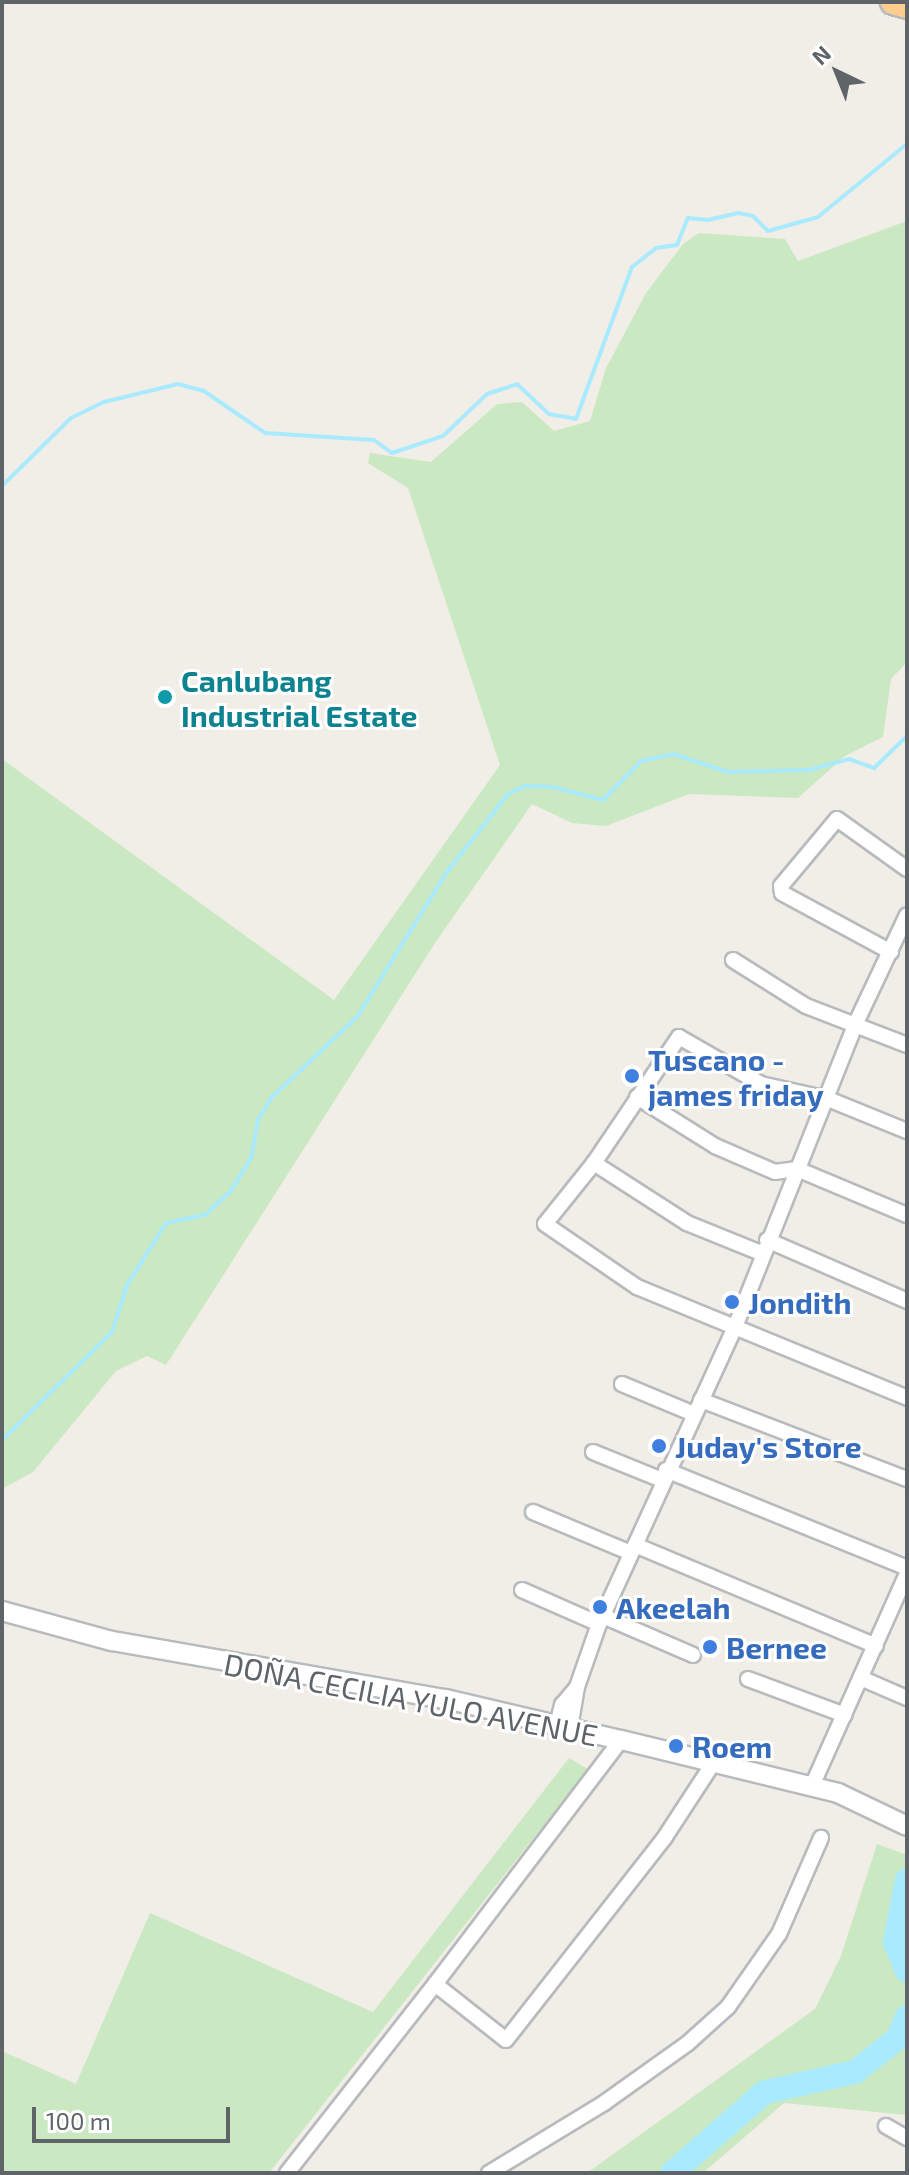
<!DOCTYPE html>
<meta charset="utf-8">
<style>
body{margin:0}
#map{position:relative;width:909px;height:2175px;overflow:hidden;background:#f1ede7;font-family:"Exo 2",sans-serif}
div>[style]{position:absolute}
.green>*{inset:0;background:#cae9c2}
.stream>*{height:4px;margin:-2px;padding:0 2px;transform-origin:2px;border-radius:2px;background:#a9eaff}
.river>*{height:24px;margin:-12px;padding:0 12px;transform-origin:12px;border-radius:12px;background:#a9eaff}
.roads{filter:drop-shadow(2px 0 #b7bbbe) drop-shadow(-2px 0 #b7bbbe) drop-shadow(0 2px #b7bbbe) drop-shadow(0 -2px #b7bbbe)}
.minor>*{height:14px;margin:-7px;padding:0 7px;transform-origin:7px;border-radius:7px;background:#fff}
.secondary>*{height:18px;margin:-9px;padding:0 9px;transform-origin:9px;border-radius:9px;background:#fff}
.motorway>*{height:24px;margin:-12px;padding:0 12px;transform-origin:12px;border-radius:12px;background:#ffcd90}
.dots>*{width:22px;height:22px;translate:-50% -50%;box-sizing:border-box;border:4px solid #fff;border-radius:50%}
span{translate:-50% -50%;white-space:nowrap;text-align:center;line-height:1.15;-webkit-text-stroke:6px #fff;paint-order:stroke}
.culture-label{font-size:30px;color:#0d838f;font-weight:700}
.left{translate:0 -50%;text-align:left}
.shop-label{font-size:30px;color:#366cbe;font-weight:700}
.street-label{font-size:30px;color:#5e6468}
.frame{position:absolute;inset:0;border:4px solid #5e6468;pointer-events:none}
.north{position:absolute;left:797px;top:32px;width:80px;height:80px;-webkit-text-stroke:6px #fff;paint-order:stroke;rotate:317deg;font-size:22px;font-weight:700;line-height:32px;text-align:center;color:#5e6468}
.north::after{content:'';display:block;margin:auto;width:28px;height:36px;background:#5e6468;clip-path:polygon(50% 0,100% 100%,50% 72%,0 100%)}
.scale{position:absolute;left:32px;top:2107px;width:198px;height:36px;box-sizing:border-box;border:4px solid #5e6468;border-top:0;padding-left:10px;font-size:24px;line-height:28px;white-space:nowrap;color:#5e6468;-webkit-text-stroke:6px #fff;paint-order:stroke}
</style>
<div id="map">
<div class="green">
<i style="clip-path:polygon(907px 221px,907px 662px,891px 679px,883px 737px,845px 756px,798px 798px,689px 794px,606px 826px,572px 823px,532px 804px,435px 943px,166px 1365px,147px 1356px,116px 1371px,33px 1472px,2px 1489px,2px 759px,334px 1000px,500px 765px,408px 488px,368px 463px,370px 453px,431px 462px,497px 404px,522px 402px,554px 431px,590px 421px,606px 368px,646px 293px,683px 244px,699px 233px,785px 239px,798px 261px)"></i>
<i style="clip-path:polygon(569px 1758px,588px 1769px,269px 2173px,2px 2173px,2px 2051px,76px 2084px,150px 1913px,373px 2012px)"></i>
<i style="clip-path:polygon(877px 1844px,907px 1855px,907px 2115px,784px 2103px,703px 2173px,587px 2173px,815px 2009px,841px 1956px)"></i>
</div>
<div class="stream">
<i style="left:2px;top:486px;width:97px;rotate:-44.6deg"></i>
<i style="left:71px;top:418px;width:37px;rotate:-26deg"></i>
<i style="left:104px;top:402px;width:76px;rotate:-13.7deg"></i>
<i style="left:178px;top:384px;width:27px;rotate:15deg"></i>
<i style="left:204px;top:391px;width:74px;rotate:34.5deg"></i>
<i style="left:265px;top:433px;width:109px;rotate:3.7deg"></i>
<i style="left:374px;top:440px;width:22px;rotate:36deg"></i>
<i style="left:392px;top:453px;width:54px;rotate:-18.4deg"></i>
<i style="left:443px;top:436px;width:61px;rotate:-43.7deg"></i>
<i style="left:487px;top:394px;width:32px;rotate:-18deg"></i>
<i style="left:517px;top:384px;width:44px;rotate:43.2deg"></i>
<i style="left:549px;top:414px;width:27px;rotate:10deg"></i>
<i style="left:576px;top:419px;width:162px;rotate:-69.8deg"></i>
<i style="left:632px;top:267px;width:31px;rotate:-38deg"></i>
<i style="left:656px;top:248px;width:21px;rotate:-8deg"></i>
<i style="left:677px;top:245px;width:29px;rotate:-68deg"></i>
<i style="left:688px;top:218px;width:20px;rotate:6deg"></i>
<i style="left:708px;top:220px;width:31px;rotate:-13deg"></i>
<i style="left:738px;top:213px;width:15px;rotate:11deg"></i>
<i style="left:753px;top:216px;width:21px;rotate:45deg"></i>
<i style="left:768px;top:231px;width:52px;rotate:-15.6deg"></i>
<i style="left:818px;top:217px;width:115px;rotate:-39.4deg"></i>
<i style="left:2px;top:1440px;width:154px;rotate:-44.5deg"></i>
<i style="left:112px;top:1332px;width:49px;rotate:-72.3deg"></i>
<i style="left:127px;top:1285px;width:73px;rotate:-57.8deg"></i>
<i style="left:166px;top:1223px;width:40px;rotate:-12deg"></i>
<i style="left:205px;top:1215px;width:34px;rotate:-43deg"></i>
<i style="left:230px;top:1192px;width:39px;rotate:-58deg"></i>
<i style="left:251px;top:1159px;width:40px;rotate:-80deg"></i>
<i style="left:258px;top:1120px;width:26px;rotate:-59deg"></i>
<i style="left:271px;top:1098px;width:118px;rotate:-43.3deg"></i>
<i style="left:357px;top:1017px;width:171px;rotate:-58.2deg"></i>
<i style="left:447px;top:872px;width:99px;rotate:-52deg"></i>
<i style="left:508px;top:794px;width:19px;rotate:-25deg"></i>
<i style="left:525px;top:786px;width:28px;rotate:2deg"></i>
<i style="left:553px;top:787px;width:52px;rotate:14.6deg"></i>
<i style="left:603px;top:800px;width:54px;rotate:-45.7deg"></i>
<i style="left:641px;top:761px;width:33px;rotate:-12deg"></i>
<i style="left:673px;top:754px;width:58px;rotate:18.1deg"></i>
<i style="left:728px;top:772px;width:81px;rotate:-1.4deg"></i>
<i style="left:809px;top:770px;width:41px;rotate:-15.4deg"></i>
<i style="left:849px;top:759px;width:27px;rotate:20deg"></i>
<i style="left:874px;top:768px;width:46px;rotate:-44.1deg"></i>
</div>
<div class="river">
<i style="left:907px;top:1880px;width:63px;rotate:101deg"></i>
<i style="left:895px;top:1942px;width:31px;rotate:68deg"></i>
<i style="left:672px;top:2173px;width:123px;rotate:-41.1deg"></i>
<i style="left:765px;top:2092px;width:92px;rotate:-12.5deg"></i>
<i style="left:855px;top:2072px;width:55px;rotate:-38.3deg"></i>
<i style="left:898px;top:2038px;width:23px;rotate:-67deg"></i>
</div>
<div class="roads">
<div class="minor">
<i style="left:891px;top:952px;width:124px;rotate:-151.6deg"></i>
<i style="left:782px;top:893px;width:7px;rotate:-98deg"></i>
<i style="left:781px;top:886px;width:87px;rotate:-50.1deg"></i>
<i style="left:837px;top:819px;width:86px;rotate:35.5deg"></i>
<i style="left:733px;top:960px;width:86px;rotate:32.2deg"></i>
<i style="left:806px;top:1006px;width:108px;rotate:21.1deg"></i>
<i style="left:637px;top:1097px;width:92px;rotate:32.1deg"></i>
<i style="left:715px;top:1146px;width:65px;rotate:23.4deg"></i>
<i style="left:775px;top:1172px;width:22px;rotate:-8deg"></i>
<i style="left:797px;top:1169px;width:119px;rotate:22.7deg"></i>
<i style="left:594px;top:1163px;width:152px;rotate:-56deg"></i>
<i style="left:679px;top:1037px;width:95px;rotate:29.8deg"></i>
<i style="left:761px;top:1084px;width:69px;rotate:12.6deg"></i>
<i style="left:828px;top:1099px;width:85px;rotate:22.1deg"></i>
<i style="left:767px;top:1240px;width:153px;rotate:23.5deg"></i>
<i style="left:761px;top:1253px;width:80px;rotate:-157.9deg"></i>
<i style="left:687px;top:1223px;width:111px;rotate:-147.2deg"></i>
<i style="left:594px;top:1163px;width:78px;rotate:128.8deg"></i>
<i style="left:545px;top:1224px;width:112px;rotate:34.4deg"></i>
<i style="left:637px;top:1287px;width:292px;rotate:22.3deg"></i>
<i style="left:622px;top:1384px;width:78px;rotate:22.6deg"></i>
<i style="left:701px;top:1400px;width:221px;rotate:21deg"></i>
<i style="left:593px;top:1452px;width:74px;rotate:22.1deg"></i>
<i style="left:666px;top:1470px;width:260px;rotate:22.1deg"></i>
<i style="left:533px;top:1512px;width:106px;rotate:22.7deg"></i>
<i style="left:635px;top:1545px;width:261px;rotate:22.7deg"></i>
<i style="left:522px;top:1590px;width:84px;rotate:23.8deg"></i>
<i style="left:603px;top:1616px;width:98px;rotate:23.4deg"></i>
<i style="left:748px;top:1679px;width:103px;rotate:20.4deg"></i>
<i style="left:863px;top:1679px;width:48px;rotate:23.4deg"></i>
<i style="left:557px;top:1725px;width:21px;rotate:-76deg"></i>
<i style="left:562px;top:1705px;width:23px;rotate:-50deg"></i>
<i style="left:570px;top:1728px;width:42px;rotate:-80.3deg"></i>
<i style="left:577px;top:1687px;width:67px;rotate:-70.8deg"></i>
<i style="left:599px;top:1624px;width:327px;rotate:-65.4deg"></i>
<i style="left:735px;top:1327px;width:327px;rotate:-68.3deg"></i>
<i style="left:856px;top:1023px;width:119px;rotate:-64.7deg"></i>
<i style="left:621px;top:1740px;width:307px;rotate:127.3deg"></i>
<i style="left:435px;top:1984px;width:90px;rotate:38.3deg"></i>
<i style="left:506px;top:2040px;width:258px;rotate:-51.9deg"></i>
<i style="left:665px;top:1837px;width:86px;rotate:-56.9deg"></i>
<i style="left:812px;top:1786px;width:232px;rotate:-65.9deg"></i>
<i style="left:886px;top:2126px;width:24px;rotate:30deg"></i>
<i style="left:287px;top:2173px;width:240px;rotate:-51.9deg"></i>
<i style="left:489px;top:2173px;width:135px;rotate:-31.3deg"></i>
<i style="left:604px;top:2103px;width:103px;rotate:-35.5deg"></i>
<i style="left:688px;top:2043px;width:54px;rotate:-42deg"></i>
<i style="left:728px;top:2007px;width:89px;rotate:-55.1deg"></i>
<i style="left:779px;top:1934px;width:105px;rotate:-66.4deg"></i>
</div>
<div class="secondary">
<i style="left:2px;top:1611px;width:114px;rotate:15.3deg"></i>
<i style="left:112px;top:1641px;width:339px;rotate:9.9deg"></i>
<i style="left:446px;top:1699px;width:180px;rotate:13.2deg"></i>
<i style="left:621px;top:1740px;width:223px;rotate:13.7deg"></i>
<i style="left:838px;top:1793px;width:76px;rotate:25.6deg"></i>
</div>
<div class="motorway">
<i style="left:893px;top:2px;width:15px;rotate:16deg"></i>
</div>
</div>
<div class="dots">
<i style="left:165px;top:697px;background:#0f9aa8"></i>
<i style="left:632px;top:1076px;background:#3f7fe0"></i>
<i style="left:732px;top:1302px;background:#3f7fe0"></i>
<i style="left:659px;top:1446px;background:#3f7fe0"></i>
<i style="left:600px;top:1607px;background:#3f7fe0"></i>
<i style="left:710px;top:1647px;background:#3f7fe0"></i>
<i style="left:676px;top:1746px;background:#3f7fe0"></i>
</div>
<div class="culture-label">
<span class="left" style="left:181px;top:697px">Canlubang<br>Industrial Estate</span>
</div>
<div class="shop-label">
<span class="left" style="left:648px;top:1076px">Tuscano -<br>james friday</span>
<span class="left" style="left:748px;top:1302px">Jondith</span>
<span class="left" style="left:675px;top:1446px">Juday's Store</span>
<span class="left" style="left:616px;top:1607px">Akeelah</span>
<span class="left" style="left:726px;top:1647px">Bernee</span>
<span class="left" style="left:692px;top:1746px">Roem</span>
</div>
<div class="street-label">
<span style="left:411px;top:1699px;rotate:11deg">DOÑA CECILIA YULO AVENUE</span>
</div>
<div class="frame"></div>
<div class="north">N</div>
<div class="scale">100 m</div>
</div>
